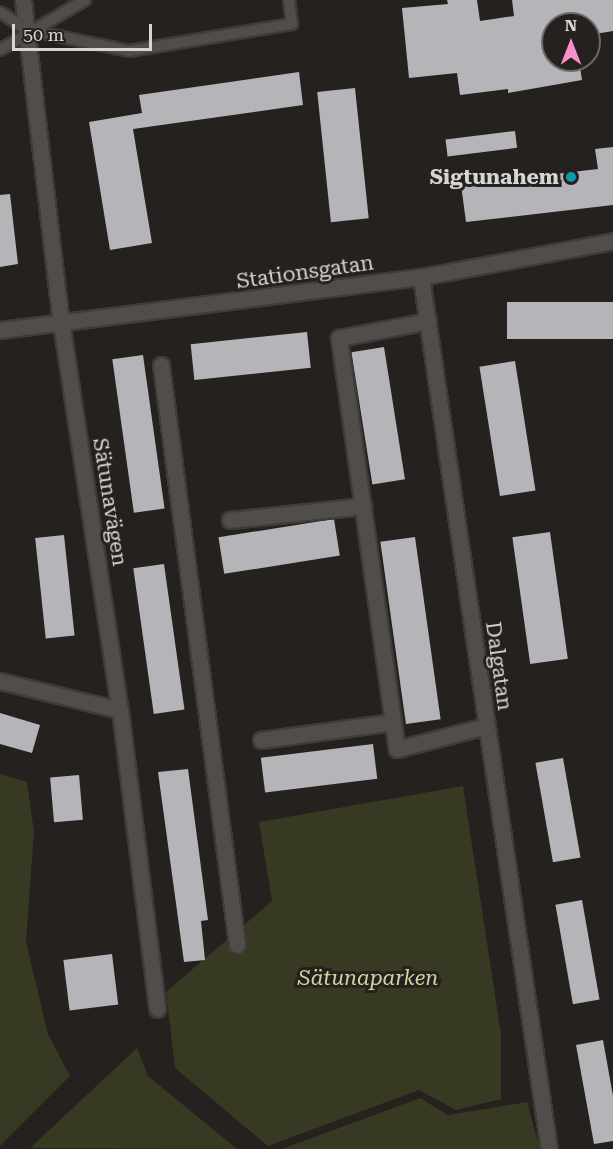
<!DOCTYPE html>
<meta charset="utf-8">
<style>
body{margin:0}
#map{position:relative;width:613px;height:1149px;overflow:hidden;background:#24211e;font-family:"Roboto Serif",serif}
div>[style]{position:absolute}
.green>*{inset:0;background:#373923}
.building>*{inset:0;background:#b4b4b9;transform-origin:0 0}
.roads{filter:drop-shadow(2px 0 #3e3c39) drop-shadow(-2px 0 #3e3c39) drop-shadow(0 2px #3e3c39) drop-shadow(0 -2px #3e3c39)}
.lane>*{height:10px;margin:-5px;padding:0 5px;transform-origin:5px;border-radius:5px;background:#514d4a}
.street>*{height:15px;margin:-7.5px;padding:0 7.5px;transform-origin:7.5px;border-radius:7.5px;background:#514d4a}
.secondary>*{height:15px;margin:-7.5px;padding:0 7.5px;transform-origin:7.5px;border-radius:7.5px;background:#514d4a}
.dots>*{width:16px;height:16px;translate:-50% -50%;box-sizing:border-box;border:3px solid #24211e;border-radius:50%}
span{translate:-50% -50%;white-space:nowrap;text-align:center;line-height:1.15;-webkit-text-stroke:6px #24211e;paint-order:stroke}
.poi-label{font-size:21px;color:#d8d6d4;font-weight:700}
.right{translate:-100% -50%;text-align:right}
.street-label{font-size:21px;color:#d8d6d4}
.park-label{font-size:21px;color:#d0d69e;font-style:italic}
.north{position:absolute;left:541px;top:12px;width:60px;height:60px;box-sizing:border-box;background:#24211e;border:2px solid #6c6967;border-radius:50%;rotate:0deg;font-size:16px;font-weight:700;line-height:24px;text-align:center;color:#d8d6d4}
.north::after{content:'';display:block;margin:auto;width:21px;height:27px;background:#f98fc9;clip-path:polygon(50% 0,100% 100%,50% 72%,0 100%)}
.scale{position:absolute;left:12px;top:24px;width:140px;height:27px;box-sizing:border-box;border:3px solid #d8d6d4;border-top:0;padding-left:8px;font-size:18px;line-height:21px;white-space:nowrap;color:#d8d6d4;-webkit-text-stroke:4px #24211e;paint-order:stroke}
</style>
<div id="map">
<div class="green">
<i style="clip-path:polygon(0 774px,27px 782px,34px 832px,26px 942px,48px 1034px,70px 1076px,0 1146px)"></i>
<i style="clip-path:polygon(463px 786px,501px 1034px,501px 1099px,456px 1110px,419px 1090px,268px 1146px,175px 1068px,166px 992px,272px 901px,259px 822px)"></i>
<i style="clip-path:polygon(137px 1048px,148px 1076px,237px 1149px,30px 1148px)"></i>
<i style="clip-path:polygon(420px 1098px,448px 1115px,527px 1102px,540px 1149px,282px 1149px)"></i>
</div>
<div class="building">
<i style="clip-path:polygon(447px 0,477px 0,480px 21px,514px 16px,512px 0,613px 0,613px 31px,589px 35px,589px 24px,553px 24px,553px 60px,579px 60px,582px 80px,508px 93px,508px 89px,460px 95px,457px 73px,409px 78px,402px 8px,448px 4px)"></i>
<i style="clip-path:polygon(299px 72px,303px 105px,133px 129px,152px 243px,110px 250px,89px 122px,142px 113px,139px 95px)"></i>
<i style="left:355px;top:88px;width:131px;height:38px;rotate:84deg"></i>
<i style="left:515px;top:131px;width:17px;height:70px;rotate:83deg"></i>
<i style="clip-path:polygon(613px 147px,613px 205px,466px 222px,461px 185px,598px 169px,595px 149px)"></i>
<i style="clip-path:polygon(10px 194px,18px 264px,0 267px,0 195px)"></i>
<i style="left:613px;top:302px;width:37px;height:106px;rotate:90deg"></i>
<i style="left:307px;top:332px;width:36px;height:117px;rotate:84deg"></i>
<i style="left:384px;top:347px;width:134px;height:33px;rotate:81deg"></i>
<i style="left:143px;top:355px;width:155px;height:31px;rotate:82deg"></i>
<i style="left:515px;top:361px;width:131px;height:36px;rotate:81deg"></i>
<i style="left:334px;top:519px;width:37px;height:117px;rotate:81deg"></i>
<i style="left:550px;top:532px;width:128px;height:38px;rotate:82deg"></i>
<i style="left:64px;top:535px;width:101px;height:29px;rotate:84deg"></i>
<i style="left:415px;top:537px;width:184px;height:35px;rotate:82deg"></i>
<i style="left:164px;top:564px;width:147px;height:31px;rotate:82deg"></i>
<i style="clip-path:polygon(0 713px,40px 725px,32px 753px,0 744px)"></i>
<i style="left:373px;top:744px;width:35px;height:113px;rotate:83deg"></i>
<i style="left:563px;top:758px;width:101px;height:28px;rotate:80deg"></i>
<i style="clip-path:polygon(188px 769px,208px 920px,201px 921px,205px 960px,184px 962px,158px 772px)"></i>
<i style="left:79px;top:775px;width:45px;height:29px;rotate:85deg"></i>
<i style="left:582px;top:900px;width:101px;height:27px;rotate:80deg"></i>
<i style="left:112px;top:954px;width:51px;height:49px;rotate:83deg"></i>
<i style="clip-path:polygon(603px 1040px,613px 1096px,613px 1141px,594px 1144px,576px 1045px)"></i>
</div>
<div class="roads">
<div class="lane">
<i style="left:0;top:12px;width:33px;rotate:33deg"></i>
<i style="left:28px;top:30px;width:103px;rotate:11.7deg"></i>
<i style="left:129px;top:51px;width:165px;rotate:-9.4deg"></i>
<i style="left:292px;top:24px;width:24px;rotate:-97deg"></i>
<i style="left:0;top:50px;width:99px;rotate:-30.5deg"></i>
</div>
<div class="street">
<i style="left:23px;top:0;width:324px;rotate:83.3deg"></i>
<i style="left:61px;top:322px;width:392px;rotate:81.4deg"></i>
<i style="left:120px;top:710px;width:301px;rotate:82.9deg"></i>
<i style="left:421px;top:277px;width:881px;rotate:81.65deg"></i>
<i style="left:428px;top:321px;width:91px;rotate:169.2deg"></i>
<i style="left:339px;top:338px;width:415px;rotate:82deg"></i>
<i style="left:397px;top:749px;width:92px;rotate:-14.5deg"></i>
<i style="left:161px;top:365px;width:585px;rotate:82.53deg"></i>
<i style="left:230px;top:520px;width:134px;rotate:-6deg"></i>
<i style="left:0;top:681px;width:123px;rotate:13.6deg"></i>
<i style="left:261px;top:740px;width:133px;rotate:-7.8deg"></i>
</div>
<div class="secondary">
<i style="left:0;top:330px;width:424px;rotate:-7.2deg"></i>
<i style="left:421px;top:277px;width:195px;rotate:-10.6deg"></i>
</div>
</div>
<div class="dots">
<i style="left:571px;top:177px;background:#0f9aa8"></i>
</div>
<div class="poi-label">
<span class="right" style="left:559px;top:177px">Sigtunahem</span>
</div>
<div class="street-label">
<span style="left:305px;top:272px;rotate:-8deg">Stationsgatan</span>
<span style="left:110px;top:502px;rotate:81deg">Sätunavägen</span>
<span style="left:499px;top:666px;rotate:82deg">Dalgatan</span>
</div>
<div class="park-label">
<span style="left:368px;top:978px">Sätunaparken</span>
</div>
<div class="north">N</div>
<div class="scale">50 m</div>
</div>
